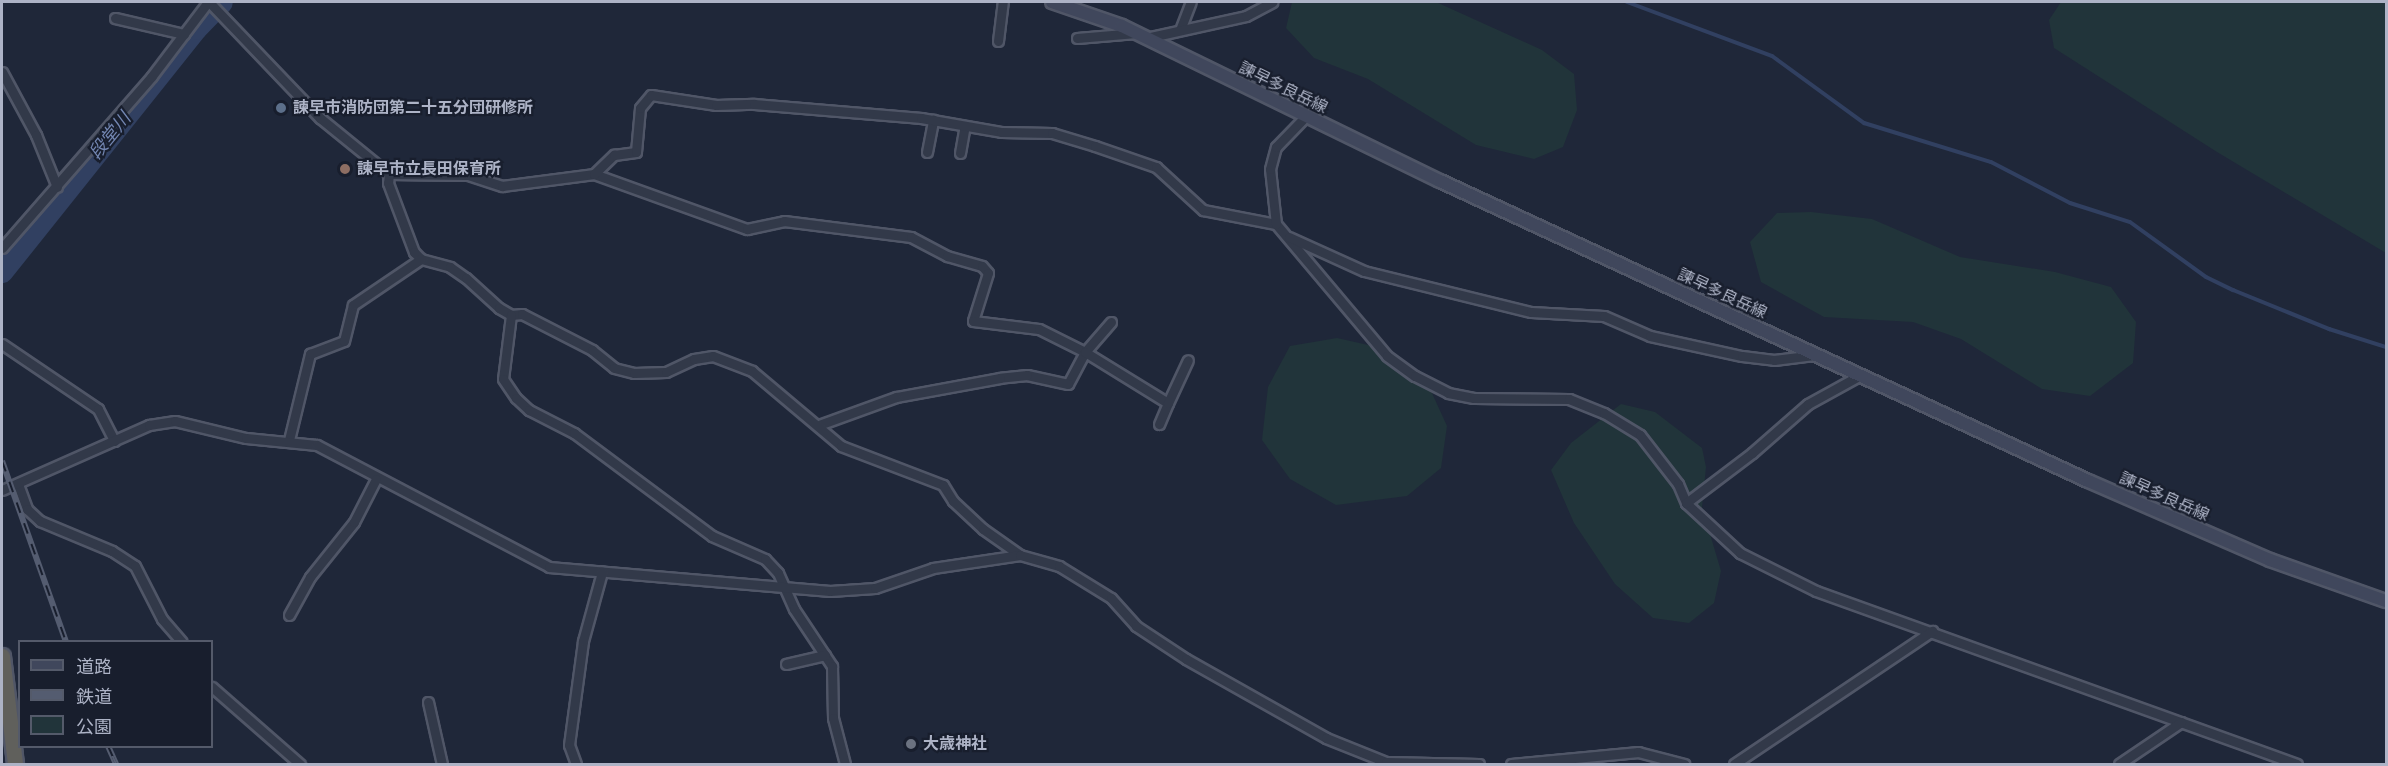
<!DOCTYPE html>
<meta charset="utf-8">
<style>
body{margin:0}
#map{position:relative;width:2388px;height:766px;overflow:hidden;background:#1f2739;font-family:"Nunito Sans","Noto Sans JP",sans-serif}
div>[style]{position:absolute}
.green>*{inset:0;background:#21343a}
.stream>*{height:4px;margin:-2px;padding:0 2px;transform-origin:2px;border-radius:2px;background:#314061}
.river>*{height:21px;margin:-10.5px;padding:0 10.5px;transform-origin:10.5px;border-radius:10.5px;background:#314061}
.roads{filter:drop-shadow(2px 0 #505667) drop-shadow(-2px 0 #505667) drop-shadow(0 2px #505667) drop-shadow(0 -2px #505667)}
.minor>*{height:9px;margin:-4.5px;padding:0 4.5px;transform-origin:4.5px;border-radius:4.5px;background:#323949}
.secondary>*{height:12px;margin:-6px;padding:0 6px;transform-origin:6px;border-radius:6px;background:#40475c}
.trunk>*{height:15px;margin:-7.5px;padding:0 7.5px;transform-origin:7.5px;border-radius:7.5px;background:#60605c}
.rail>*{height:6px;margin-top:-3px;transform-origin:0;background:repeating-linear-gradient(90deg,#181e2d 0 11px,#545c70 0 22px);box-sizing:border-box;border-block:2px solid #545c70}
.dots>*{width:16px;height:16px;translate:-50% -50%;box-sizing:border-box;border:3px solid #181e2d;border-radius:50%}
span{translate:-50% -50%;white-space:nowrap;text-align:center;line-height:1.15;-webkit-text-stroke:4.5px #181e2d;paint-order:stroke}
.street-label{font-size:16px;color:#adb3c6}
.poi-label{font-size:16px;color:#adb3c6;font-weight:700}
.left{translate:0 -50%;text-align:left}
.water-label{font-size:18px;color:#7386b1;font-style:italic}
.frame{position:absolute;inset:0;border:3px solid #adb3c6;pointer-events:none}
.legend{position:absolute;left:18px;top:640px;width:195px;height:108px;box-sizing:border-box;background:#181e2d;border:2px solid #545a6a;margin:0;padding:8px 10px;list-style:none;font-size:18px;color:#adb3c6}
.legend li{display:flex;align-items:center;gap:12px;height:30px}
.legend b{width:30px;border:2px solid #545a6a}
</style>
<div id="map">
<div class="green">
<i style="clip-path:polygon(1292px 2px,1436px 2px,1542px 50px,1574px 74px,1577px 110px,1563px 147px,1534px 159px,1476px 145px,1368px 79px,1314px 58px,1286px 28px)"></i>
<i style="clip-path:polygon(2061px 2px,2386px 2px,2386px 253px,2217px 152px,2054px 48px,2049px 20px)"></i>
<i style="clip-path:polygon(1811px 212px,1872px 219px,1960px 257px,2055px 272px,2111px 287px,2136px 322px,2133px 363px,2090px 396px,2042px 389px,1961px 339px,1913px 322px,1824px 317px,1761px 282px,1750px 242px,1777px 213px)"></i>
<i style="clip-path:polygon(1337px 338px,1386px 349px,1426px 380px,1447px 426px,1441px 468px,1407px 496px,1336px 505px,1290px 479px,1262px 440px,1268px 387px,1290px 346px)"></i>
<i style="clip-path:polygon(1621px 404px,1655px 412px,1702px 448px,1706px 467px,1702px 507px,1721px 571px,1714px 603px,1689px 623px,1653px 618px,1615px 584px,1574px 523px,1551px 470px,1571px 443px)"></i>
</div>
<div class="stream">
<i style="left:1627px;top:2px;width:155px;rotate:20.4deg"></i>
<i style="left:1772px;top:56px;width:114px;rotate:36.1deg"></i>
<i style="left:1864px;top:123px;width:133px;rotate:17.1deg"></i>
<i style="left:1991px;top:162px;width:89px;rotate:27.4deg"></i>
<i style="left:2070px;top:203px;width:63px;rotate:17.6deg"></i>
<i style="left:2130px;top:222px;width:94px;rotate:35.9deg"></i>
<i style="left:2206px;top:277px;width:30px;rotate:26deg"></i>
<i style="left:2233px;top:290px;width:104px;rotate:22.1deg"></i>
<i style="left:2329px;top:329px;width:60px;rotate:17.5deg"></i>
</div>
<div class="river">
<i style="left:2px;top:272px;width:311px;rotate:-51.4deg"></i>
<i style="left:196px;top:29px;width:37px;rotate:-46deg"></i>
</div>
<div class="roads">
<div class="minor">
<i style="left:209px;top:2px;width:161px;rotate:46.3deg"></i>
<i style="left:320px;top:118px;width:89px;rotate:39.1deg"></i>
<i style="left:389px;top:174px;width:79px;rotate:0.7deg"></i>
<i style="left:468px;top:175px;width:36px;rotate:18deg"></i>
<i style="left:502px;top:186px;width:93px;rotate:-7.4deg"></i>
<i style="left:594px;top:174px;width:163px;rotate:19.8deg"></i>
<i style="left:747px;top:229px;width:38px;rotate:-12deg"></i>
<i style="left:784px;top:221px;width:128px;rotate:7.2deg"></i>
<i style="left:911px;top:237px;width:41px;rotate:27.8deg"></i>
<i style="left:947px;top:256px;width:36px;rotate:16deg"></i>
<i style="left:982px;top:266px;width:9px;rotate:49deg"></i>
<i style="left:988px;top:273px;width:50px;rotate:107.4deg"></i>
<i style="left:973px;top:321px;width:66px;rotate:6.9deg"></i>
<i style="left:1039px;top:329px;width:51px;rotate:26.6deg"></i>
<i style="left:1085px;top:352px;width:36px;rotate:118deg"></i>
<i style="left:1068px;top:384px;width:42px;rotate:-167.6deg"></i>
<i style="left:1027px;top:375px;width:27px;rotate:174deg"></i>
<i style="left:1000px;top:378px;width:106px;rotate:169.6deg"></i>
<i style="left:896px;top:397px;width:82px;rotate:160deg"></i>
<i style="left:115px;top:18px;width:71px;rotate:13.1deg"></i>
<i style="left:1180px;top:30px;width:30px;rotate:-69deg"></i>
<i style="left:1077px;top:38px;width:59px;rotate:-4.8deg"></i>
<i style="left:1146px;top:38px;width:102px;rotate:-12.4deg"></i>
<i style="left:1246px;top:16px;width:30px;rotate:-28deg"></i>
<i style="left:998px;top:41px;width:39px;rotate:-83deg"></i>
<i style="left:2px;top:72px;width:72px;rotate:61.6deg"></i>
<i style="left:36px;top:135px;width:56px;rotate:68deg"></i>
<i style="left:927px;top:152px;width:33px;rotate:-79deg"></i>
<i style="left:960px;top:153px;width:27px;rotate:-80deg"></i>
<i style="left:389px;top:174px;width:9px;rotate:96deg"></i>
<i style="left:388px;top:183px;width:74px;rotate:69.4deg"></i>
<i style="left:414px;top:252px;width:10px;rotate:45deg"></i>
<i style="left:421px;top:259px;width:30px;rotate:15deg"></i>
<i style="left:450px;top:267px;width:19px;rotate:35deg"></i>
<i style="left:466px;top:278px;width:45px;rotate:42.3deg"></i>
<i style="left:499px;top:308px;width:14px;rotate:30deg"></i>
<i style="left:511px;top:315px;width:11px;rotate:-5deg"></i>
<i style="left:522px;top:314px;width:79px;rotate:27.2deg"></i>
<i style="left:592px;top:350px;width:28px;rotate:39deg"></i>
<i style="left:614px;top:368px;width:21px;rotate:14deg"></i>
<i style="left:634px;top:373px;width:32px;rotate:-2deg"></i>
<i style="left:666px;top:372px;width:31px;rotate:-25deg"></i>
<i style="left:694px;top:359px;width:19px;rotate:-9deg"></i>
<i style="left:713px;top:356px;width:42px;rotate:21deg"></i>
<i style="left:752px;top:371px;width:116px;rotate:40.1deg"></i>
<i style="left:841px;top:446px;width:109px;rotate:20.9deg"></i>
<i style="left:943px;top:485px;width:19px;rotate:58deg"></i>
<i style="left:953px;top:501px;width:41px;rotate:43deg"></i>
<i style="left:983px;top:529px;width:45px;rotate:35.1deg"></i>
<i style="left:594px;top:174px;width:28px;rotate:-44deg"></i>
<i style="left:614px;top:155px;width:22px;rotate:-8deg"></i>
<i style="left:636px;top:152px;width:44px;rotate:-84.8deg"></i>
<i style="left:640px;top:108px;width:17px;rotate:-50deg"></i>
<i style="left:651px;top:95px;width:66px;rotate:8.7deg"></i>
<i style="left:716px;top:105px;width:38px;rotate:-2deg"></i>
<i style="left:754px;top:104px;width:168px;rotate:4.8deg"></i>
<i style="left:921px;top:118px;width:81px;rotate:9.9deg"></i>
<i style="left:1001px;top:132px;width:51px;rotate:1.1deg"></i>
<i style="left:1052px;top:133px;width:45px;rotate:16.8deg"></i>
<i style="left:1095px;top:146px;width:65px;rotate:19deg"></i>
<i style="left:1156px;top:167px;width:64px;rotate:42.5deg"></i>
<i style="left:1203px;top:210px;width:74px;rotate:10.9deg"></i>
<i style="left:1276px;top:224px;width:172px;rotate:49.9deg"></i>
<i style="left:1387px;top:356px;width:34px;rotate:36deg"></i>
<i style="left:1415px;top:376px;width:37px;rotate:27deg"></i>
<i style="left:1448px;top:393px;width:26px;rotate:11deg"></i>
<i style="left:1474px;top:398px;width:95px;rotate:0.6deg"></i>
<i style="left:1569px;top:399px;width:38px;rotate:22deg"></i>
<i style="left:1604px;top:413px;width:42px;rotate:31.4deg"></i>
<i style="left:1640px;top:435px;width:62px;rotate:52.2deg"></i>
<i style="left:1678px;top:484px;width:21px;rotate:67deg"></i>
<i style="left:1686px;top:503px;width:74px;rotate:42.8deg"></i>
<i style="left:1740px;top:553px;width:85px;rotate:26.6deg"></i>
<i style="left:1816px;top:591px;width:511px;rotate:19.78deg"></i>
<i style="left:1276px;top:224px;width:55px;rotate:-96.2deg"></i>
<i style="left:1270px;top:169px;width:23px;rotate:-75deg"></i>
<i style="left:1276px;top:147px;width:42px;rotate:-46deg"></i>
<i style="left:1289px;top:237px;width:82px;rotate:24.4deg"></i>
<i style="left:1364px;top:271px;width:172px;rotate:13.8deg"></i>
<i style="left:1531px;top:312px;width:73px;rotate:3.1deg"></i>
<i style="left:1604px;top:316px;width:50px;rotate:23.5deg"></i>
<i style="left:1650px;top:336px;width:94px;rotate:12.3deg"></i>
<i style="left:1742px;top:356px;width:32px;rotate:7deg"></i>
<i style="left:1774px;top:360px;width:38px;rotate:-7deg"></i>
<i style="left:2px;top:248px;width:228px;rotate:-48.9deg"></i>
<i style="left:152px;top:76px;width:93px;rotate:-52.9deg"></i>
<i style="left:511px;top:315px;width:64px;rotate:97.1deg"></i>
<i style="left:503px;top:379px;width:23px;rotate:56deg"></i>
<i style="left:516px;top:398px;width:18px;rotate:43deg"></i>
<i style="left:529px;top:410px;width:51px;rotate:27.1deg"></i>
<i style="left:574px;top:433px;width:172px;rotate:36.7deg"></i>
<i style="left:712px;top:536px;width:58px;rotate:23.5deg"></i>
<i style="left:765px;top:559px;width:19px;rotate:47deg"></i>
<i style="left:778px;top:573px;width:39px;rotate:66deg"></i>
<i style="left:794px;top:609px;width:69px;rotate:56.3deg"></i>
<i style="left:832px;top:666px;width:52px;rotate:88.9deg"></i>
<i style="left:833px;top:718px;width:48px;rotate:75.4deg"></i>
<i style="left:1111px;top:322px;width:40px;rotate:131deg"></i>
<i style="left:1085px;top:352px;width:97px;rotate:31.6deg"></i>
<i style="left:1168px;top:403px;width:23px;rotate:113deg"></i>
<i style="left:2px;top:344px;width:116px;rotate:34.1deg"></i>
<i style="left:98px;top:409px;width:36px;rotate:63deg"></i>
<i style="left:1168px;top:403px;width:47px;rotate:-65.1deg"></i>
<i style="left:289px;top:440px;width:89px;rotate:-76.3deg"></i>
<i style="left:310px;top:354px;width:36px;rotate:-21deg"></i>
<i style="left:344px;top:341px;width:37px;rotate:-76deg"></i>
<i style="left:353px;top:305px;width:82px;rotate:-34.1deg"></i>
<i style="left:18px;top:484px;width:27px;rotate:70deg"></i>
<i style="left:27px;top:509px;width:18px;rotate:43deg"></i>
<i style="left:40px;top:521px;width:78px;rotate:22.6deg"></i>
<i style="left:112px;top:551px;width:27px;rotate:33deg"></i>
<i style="left:135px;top:566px;width:59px;rotate:63deg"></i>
<i style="left:162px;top:619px;width:30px;rotate:49deg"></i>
<i style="left:2px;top:490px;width:161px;rotate:-23.9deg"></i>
<i style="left:149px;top:425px;width:26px;rotate:-9deg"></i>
<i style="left:175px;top:421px;width:73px;rotate:13.5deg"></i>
<i style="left:246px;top:438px;width:71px;rotate:5.6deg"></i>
<i style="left:317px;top:445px;width:262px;rotate:27.7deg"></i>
<i style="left:549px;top:567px;width:282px;rotate:4.9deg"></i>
<i style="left:830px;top:591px;width:45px;rotate:-3.8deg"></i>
<i style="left:875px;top:588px;width:61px;rotate:-19deg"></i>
<i style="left:933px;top:568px;width:88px;rotate:-8.5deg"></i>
<i style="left:1020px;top:555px;width:41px;rotate:15.8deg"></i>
<i style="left:1059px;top:566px;width:61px;rotate:31.6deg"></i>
<i style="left:1111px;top:598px;width:38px;rotate:48deg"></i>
<i style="left:1136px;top:626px;width:60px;rotate:33.4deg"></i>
<i style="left:1186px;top:659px;width:161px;rotate:29.4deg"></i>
<i style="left:1326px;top:738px;width:65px;rotate:21.8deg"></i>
<i style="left:1386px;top:762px;width:93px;rotate:1.2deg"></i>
<i style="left:1686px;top:503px;width:83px;rotate:-37.1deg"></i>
<i style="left:1752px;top:453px;width:74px;rotate:-41.2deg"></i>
<i style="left:1808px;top:404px;width:58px;rotate:-28.8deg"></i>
<i style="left:289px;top:615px;width:43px;rotate:-61.1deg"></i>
<i style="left:310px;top:577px;width:70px;rotate:-51.3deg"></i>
<i style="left:354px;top:522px;width:48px;rotate:-62.9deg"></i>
<i style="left:786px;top:664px;width:40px;rotate:-13deg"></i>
<i style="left:212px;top:687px;width:117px;rotate:41.2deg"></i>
<i style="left:428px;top:702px;width:64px;rotate:77.3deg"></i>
<i style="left:576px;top:764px;width:20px;rotate:-110deg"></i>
<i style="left:569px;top:745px;width:105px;rotate:-82.3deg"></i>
<i style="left:583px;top:641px;width:72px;rotate:-74.6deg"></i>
<i style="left:1511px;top:764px;width:128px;rotate:-5.4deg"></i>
<i style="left:1638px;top:752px;width:48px;rotate:14.6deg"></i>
<i style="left:1734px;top:764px;width:239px;rotate:-33.9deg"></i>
<i style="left:2119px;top:764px;width:75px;rotate:-34.1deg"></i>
</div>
<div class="secondary">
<i style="left:1052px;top:2px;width:74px;rotate:18.9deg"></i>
<i style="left:1122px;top:26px;width:354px;rotate:26deg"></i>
<i style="left:1440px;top:181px;width:714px;rotate:24.84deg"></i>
<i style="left:2088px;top:481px;width:198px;rotate:23.5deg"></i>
<i style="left:2270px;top:560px;width:123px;rotate:19.5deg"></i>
</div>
<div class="trunk">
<i style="left:2px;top:656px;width:109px;rotate:83.1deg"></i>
</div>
</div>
<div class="rail">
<i style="left:2px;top:461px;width:192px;rotate:70.5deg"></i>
<i style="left:108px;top:746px;width:20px;rotate:66deg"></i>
</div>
<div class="dots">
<i style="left:281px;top:108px;background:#5c6f8a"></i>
<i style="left:345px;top:169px;background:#8d6e63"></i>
<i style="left:911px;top:744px;background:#6b7280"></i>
</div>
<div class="street-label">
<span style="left:1283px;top:88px;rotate:26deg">諫早多良岳線</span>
<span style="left:1722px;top:294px;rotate:25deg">諫早多良岳線</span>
<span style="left:2164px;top:497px;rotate:24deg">諫早多良岳線</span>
</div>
<div class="poi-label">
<span class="left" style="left:293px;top:108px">諫早市消防団第二十五分団研修所</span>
<span class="left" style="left:357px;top:169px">諫早市立長田保育所</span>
<span class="left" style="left:923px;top:744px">大歳神社</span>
</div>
<div class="water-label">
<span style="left:110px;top:136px;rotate:-51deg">段堂川</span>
</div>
<div class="frame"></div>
<ul class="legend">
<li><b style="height:8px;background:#40475c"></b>道路</li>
<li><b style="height:8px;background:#545c70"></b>鉄道</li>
<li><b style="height:16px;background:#21343a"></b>公園</li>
</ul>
</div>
